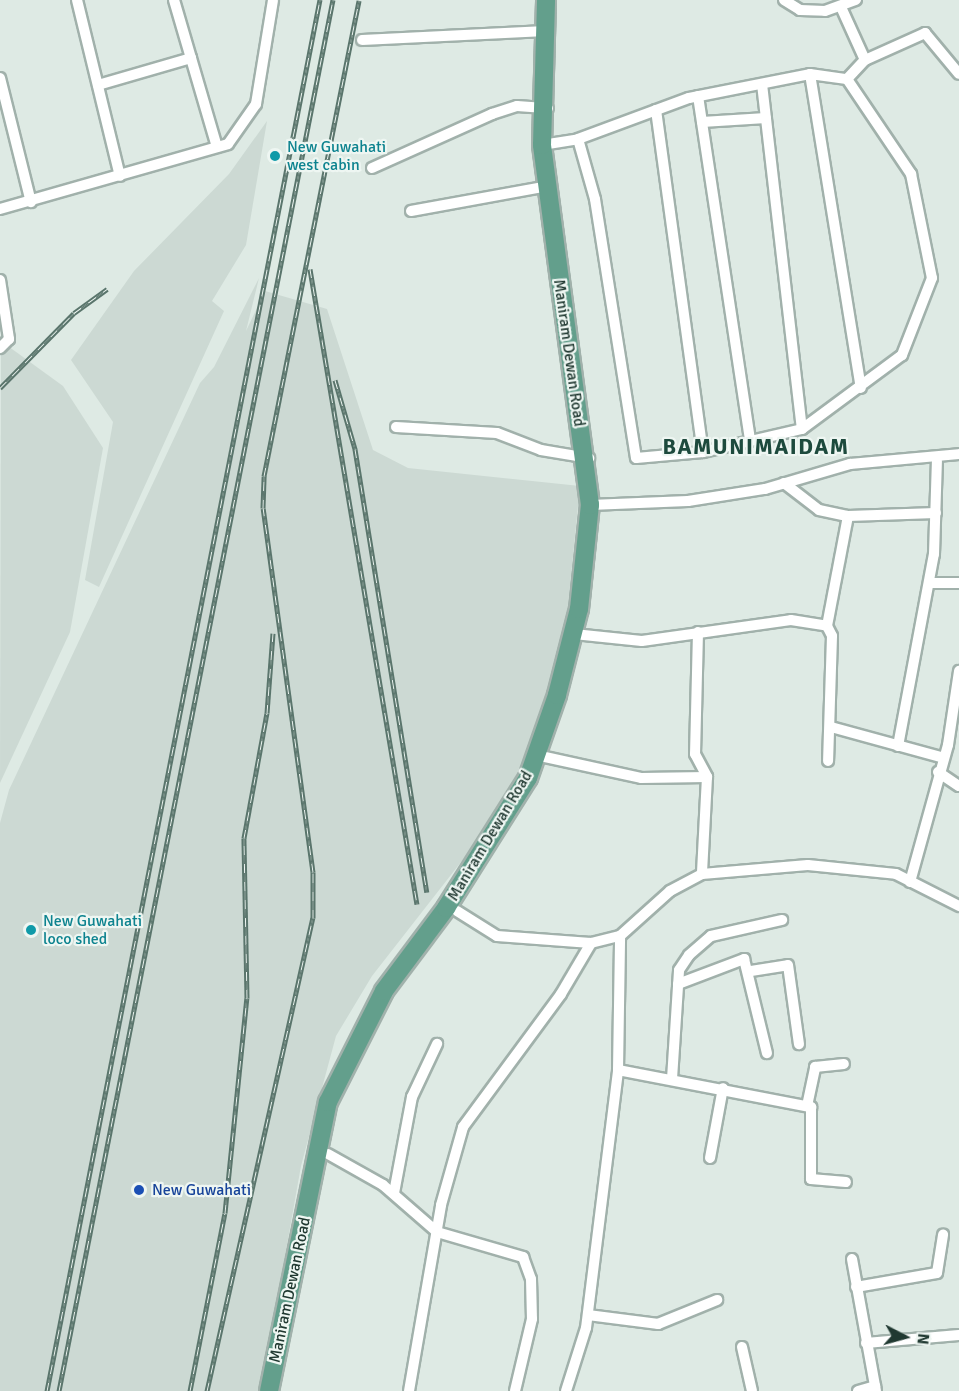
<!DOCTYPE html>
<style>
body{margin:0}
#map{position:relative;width:959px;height:1391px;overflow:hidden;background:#deeae4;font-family:Signika,sans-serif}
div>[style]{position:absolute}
.built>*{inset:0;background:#ccd9d3}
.roads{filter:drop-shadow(2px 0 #a1b1ab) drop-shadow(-2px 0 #a1b1ab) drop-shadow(0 2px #a1b1ab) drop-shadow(0 -2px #a1b1ab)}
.street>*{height:10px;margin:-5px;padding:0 5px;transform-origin:5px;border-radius:5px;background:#fff}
.primary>*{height:18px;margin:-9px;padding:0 9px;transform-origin:9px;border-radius:9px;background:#639f8c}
.rail>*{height:5px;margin-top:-2.5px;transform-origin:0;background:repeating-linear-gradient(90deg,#eef6f2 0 9px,#5a756c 0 18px);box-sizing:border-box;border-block:2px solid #5a756c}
.dots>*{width:16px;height:16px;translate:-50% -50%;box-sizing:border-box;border:3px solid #eef6f2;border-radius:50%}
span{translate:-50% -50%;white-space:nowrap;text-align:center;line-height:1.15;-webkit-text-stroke:4.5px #eef6f2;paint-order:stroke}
.culture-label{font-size:16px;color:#0d838f}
.left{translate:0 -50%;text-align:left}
.street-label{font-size:16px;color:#203931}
.transit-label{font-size:16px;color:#164399}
.district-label{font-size:22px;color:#1d4a3d;font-weight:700;letter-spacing:1.5px}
.north{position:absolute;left:875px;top:1307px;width:60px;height:60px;-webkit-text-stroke:4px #eef6f2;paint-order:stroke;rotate:96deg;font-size:16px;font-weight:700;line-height:24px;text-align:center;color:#203931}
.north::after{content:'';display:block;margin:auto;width:21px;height:27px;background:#203931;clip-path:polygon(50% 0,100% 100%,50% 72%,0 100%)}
</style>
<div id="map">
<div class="built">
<i style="clip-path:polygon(267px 121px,246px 245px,212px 301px,224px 311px,99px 587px,85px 580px,113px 422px,71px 360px,134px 271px,229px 174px)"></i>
<i style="clip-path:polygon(259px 278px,246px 331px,265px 291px,327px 309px,373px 450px,408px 468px,580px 486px,563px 656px,514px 794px,372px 976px,336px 1036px,301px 1166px,261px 1391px,0 1391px,0 823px,9px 790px,200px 383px,214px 367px)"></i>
<i style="clip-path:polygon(1px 341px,63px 386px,103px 448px,70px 632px,0 783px)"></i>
</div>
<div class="roads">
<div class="street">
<i style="left:77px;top:0;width:181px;rotate:76.3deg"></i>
<i style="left:174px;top:0;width:153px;rotate:73.7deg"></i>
<i style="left:784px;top:0;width:19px;rotate:32deg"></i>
<i style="left:800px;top:10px;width:25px;rotate:2deg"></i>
<i style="left:825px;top:11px;width:33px;rotate:-20deg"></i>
<i style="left:841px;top:7px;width:58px;rotate:65.6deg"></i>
<i style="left:362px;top:40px;width:184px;rotate:-2.8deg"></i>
<i style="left:810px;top:74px;width:318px;rotate:80.8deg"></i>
<i style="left:0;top:78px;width:128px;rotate:76deg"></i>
<i style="left:847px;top:79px;width:26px;rotate:-47deg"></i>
<i style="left:865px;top:60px;width:66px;rotate:-24.2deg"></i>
<i style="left:925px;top:33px;width:53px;rotate:50.3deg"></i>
<i style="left:762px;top:84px;width:347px;rotate:83.4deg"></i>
<i style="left:98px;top:85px;width:97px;rotate:-16.2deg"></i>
<i style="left:698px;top:96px;width:349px;rotate:81.4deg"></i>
<i style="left:656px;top:110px;width:345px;rotate:82.2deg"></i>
<i style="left:702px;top:122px;width:64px;rotate:-3.6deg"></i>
<i style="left:542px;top:145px;width:36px;rotate:-9deg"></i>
<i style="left:578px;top:139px;width:118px;rotate:-20.3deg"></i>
<i style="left:689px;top:98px;width:123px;rotate:-11.2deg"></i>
<i style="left:810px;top:74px;width:37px;rotate:8deg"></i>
<i style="left:847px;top:79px;width:115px;rotate:56deg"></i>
<i style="left:911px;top:174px;width:106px;rotate:78.6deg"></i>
<i style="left:932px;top:278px;width:83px;rotate:111.3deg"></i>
<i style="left:902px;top:355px;width:124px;rotate:143.5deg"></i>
<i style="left:802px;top:429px;width:102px;rotate:166.9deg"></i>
<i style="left:703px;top:452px;width:67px;rotate:174.9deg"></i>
<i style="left:636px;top:458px;width:262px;rotate:-99deg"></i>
<i style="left:595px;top:199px;width:62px;rotate:-105.8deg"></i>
<i style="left:372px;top:168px;width:132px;rotate:-24.2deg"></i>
<i style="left:492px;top:114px;width:26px;rotate:-18deg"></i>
<i style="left:517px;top:106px;width:31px;rotate:4deg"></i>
<i style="left:0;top:209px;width:237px;rotate:-15.9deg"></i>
<i style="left:228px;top:144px;width:49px;rotate:-55deg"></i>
<i style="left:256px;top:104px;width:105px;rotate:-80.7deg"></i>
<i style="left:411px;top:211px;width:139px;rotate:-10.3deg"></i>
<i style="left:0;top:280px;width:60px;rotate:81.3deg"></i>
<i style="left:9px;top:339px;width:13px;rotate:135deg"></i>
<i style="left:396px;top:427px;width:101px;rotate:3.4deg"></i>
<i style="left:497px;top:433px;width:47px;rotate:21.1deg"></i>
<i style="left:541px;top:450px;width:49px;rotate:9.5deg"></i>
<i style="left:784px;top:483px;width:44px;rotate:37.6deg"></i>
<i style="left:819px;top:510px;width:30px;rotate:12deg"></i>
<i style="left:848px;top:516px;width:88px;rotate:-2deg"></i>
<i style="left:590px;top:505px;width:98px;rotate:-2.3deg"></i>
<i style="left:688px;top:501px;width:78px;rotate:-8.9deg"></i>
<i style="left:765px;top:489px;width:89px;rotate:-16.4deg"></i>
<i style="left:850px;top:464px;width:109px;rotate:-5.2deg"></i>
<i style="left:929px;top:583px;width:30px"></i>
<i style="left:827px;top:626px;width:112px;rotate:-79.2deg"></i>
<i style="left:698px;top:632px;width:122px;rotate:91.4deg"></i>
<i style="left:695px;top:754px;width:26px;rotate:62deg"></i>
<i style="left:707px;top:777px;width:97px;rotate:93deg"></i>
<i style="left:574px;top:634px;width:68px;rotate:5.9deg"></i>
<i style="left:642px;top:641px;width:150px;rotate:-8deg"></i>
<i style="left:791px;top:620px;width:36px;rotate:9deg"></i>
<i style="left:827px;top:626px;width:11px;rotate:63deg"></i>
<i style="left:832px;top:636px;width:125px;rotate:91.8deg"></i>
<i style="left:831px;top:727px;width:117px;rotate:15.3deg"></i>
<i style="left:898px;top:746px;width:195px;rotate:-79.4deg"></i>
<i style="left:934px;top:554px;width:93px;rotate:-88.2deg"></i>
<i style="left:545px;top:757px;width:98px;rotate:12.3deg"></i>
<i style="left:641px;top:778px;width:66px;rotate:-0.9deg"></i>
<i style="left:938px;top:772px;width:25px;rotate:34deg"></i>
<i style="left:910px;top:882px;width:142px;rotate:-74.5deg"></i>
<i style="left:948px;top:745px;width:75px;rotate:-81.5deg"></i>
<i style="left:457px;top:911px;width:47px;rotate:32deg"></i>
<i style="left:497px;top:936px;width:94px;rotate:4.3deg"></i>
<i style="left:591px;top:943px;width:30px;rotate:-14deg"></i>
<i style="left:620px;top:936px;width:67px;rotate:-42deg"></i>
<i style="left:670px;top:891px;width:36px;rotate:-28deg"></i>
<i style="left:702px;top:874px;width:106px;rotate:-4.9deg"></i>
<i style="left:808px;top:865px;width:88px;rotate:5.8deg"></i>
<i style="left:896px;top:874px;width:71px;rotate:26.9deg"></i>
<i style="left:751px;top:971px;width:37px;rotate:-9deg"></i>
<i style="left:788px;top:965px;width:80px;rotate:82.1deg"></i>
<i style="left:678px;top:984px;width:71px;rotate:-20.7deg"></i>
<i style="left:744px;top:959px;width:97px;rotate:76.3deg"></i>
<i style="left:618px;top:1070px;width:197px;rotate:10.9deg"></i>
<i style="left:811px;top:1107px;width:72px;rotate:90deg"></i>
<i style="left:811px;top:1179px;width:35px;rotate:5deg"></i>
<i style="left:672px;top:1079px;width:109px;rotate:-86.3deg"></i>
<i style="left:679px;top:970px;width:18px;rotate:-56deg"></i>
<i style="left:689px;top:955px;width:29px;rotate:-41deg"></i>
<i style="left:711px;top:936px;width:73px;rotate:-12.7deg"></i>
<i style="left:807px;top:1106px;width:40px;rotate:-78deg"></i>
<i style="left:815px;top:1067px;width:29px;rotate:-6deg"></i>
<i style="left:328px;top:1154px;width:63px;rotate:29.4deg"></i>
<i style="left:383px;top:1185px;width:72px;rotate:41deg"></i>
<i style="left:437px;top:1232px;width:90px;rotate:16.2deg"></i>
<i style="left:523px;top:1257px;width:23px;rotate:70deg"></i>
<i style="left:531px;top:1279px;width:40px;rotate:88.6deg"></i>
<i style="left:532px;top:1319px;width:74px;rotate:103.3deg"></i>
<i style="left:710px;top:1158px;width:71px;rotate:-79.5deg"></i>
<i style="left:394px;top:1193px;width:98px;rotate:-79.4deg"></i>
<i style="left:412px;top:1097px;width:59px;rotate:-64.7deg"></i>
<i style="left:852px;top:1259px;width:134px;rotate:79.7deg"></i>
<i style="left:856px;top:1287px;width:82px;rotate:-9.8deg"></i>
<i style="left:937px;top:1273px;width:39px;rotate:-81deg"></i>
<i style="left:588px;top:1315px;width:71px;rotate:7.3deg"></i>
<i style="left:658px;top:1324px;width:64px;rotate:-22.1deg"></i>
<i style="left:866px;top:1343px;width:93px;rotate:-4.9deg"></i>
<i style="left:742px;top:1347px;width:45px;rotate:77.2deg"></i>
<i style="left:409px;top:1391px;width:189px;rotate:-80.2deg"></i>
<i style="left:441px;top:1205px;width:81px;rotate:-74.2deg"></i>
<i style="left:463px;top:1127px;width:165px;rotate:-53.6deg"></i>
<i style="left:561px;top:994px;width:59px;rotate:-59.5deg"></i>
<i style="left:566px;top:1391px;width:66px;rotate:-72.4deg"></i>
<i style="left:586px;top:1328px;width:260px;rotate:-82.9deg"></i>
<i style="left:618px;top:1070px;width:134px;rotate:-89.1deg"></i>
<i style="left:858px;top:1391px;width:18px;rotate:-16deg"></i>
</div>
<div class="primary">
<i style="left:269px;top:1391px;width:295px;rotate:-78.5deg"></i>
<i style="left:328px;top:1102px;width:124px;rotate:-63.2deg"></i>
<i style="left:384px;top:991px;width:104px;rotate:-53.2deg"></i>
<i style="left:446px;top:908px;width:154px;rotate:-57.8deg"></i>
<i style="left:528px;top:778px;width:88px;rotate:-70.7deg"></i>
<i style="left:557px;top:695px;width:89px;rotate:-75.7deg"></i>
<i style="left:579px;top:609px;width:105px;rotate:-84deg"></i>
<i style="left:590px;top:505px;width:363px;rotate:-97.6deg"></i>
<i style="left:542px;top:145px;width:145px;rotate:-88.4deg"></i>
</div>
</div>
<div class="rail">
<i style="left:310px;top:269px;width:644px;rotate:80.44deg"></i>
<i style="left:335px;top:380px;width:72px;rotate:73.8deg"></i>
<i style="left:355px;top:449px;width:449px;rotate:80.8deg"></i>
<i style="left:0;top:388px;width:105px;rotate:-45.4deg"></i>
<i style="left:74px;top:313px;width:41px;rotate:-36deg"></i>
<i style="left:47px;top:1391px;width:1418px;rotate:-78.9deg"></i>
<i style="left:59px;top:1391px;width:1418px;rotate:-78.86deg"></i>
<i style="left:190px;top:1391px;width:181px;rotate:-78.9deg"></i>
<i style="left:225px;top:1213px;width:216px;rotate:-84.2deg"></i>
<i style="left:247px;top:998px;width:160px;rotate:-91.1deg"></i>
<i style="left:244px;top:838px;width:127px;rotate:-79.6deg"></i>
<i style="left:267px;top:713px;width:80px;rotate:-85.7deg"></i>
<i style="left:207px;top:1391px;width:485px;rotate:-77.4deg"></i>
<i style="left:313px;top:918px;width:46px;rotate:-90deg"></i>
<i style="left:313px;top:872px;width:367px;rotate:-97.8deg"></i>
<i style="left:263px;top:508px;width:32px;rotate:-88deg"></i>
<i style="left:264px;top:476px;width:485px;rotate:-78.7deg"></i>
</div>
<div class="dots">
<i style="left:275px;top:156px;background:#0f9aa8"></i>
<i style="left:31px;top:930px;background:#0f9aa8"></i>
<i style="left:139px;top:1190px;background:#1a4fb4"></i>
</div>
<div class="culture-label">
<span class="left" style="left:287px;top:156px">New Guwahati<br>west cabin</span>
<span class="left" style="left:43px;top:930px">New Guwahati<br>loco shed</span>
</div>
<div class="street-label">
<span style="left:569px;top:353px;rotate:82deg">Maniram Dewan Road</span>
<span style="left:490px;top:836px;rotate:-59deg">Maniram Dewan Road</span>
<span style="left:290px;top:1290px;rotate:-78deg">Maniram Dewan Road</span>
</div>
<div class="transit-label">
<span class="left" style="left:152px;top:1190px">New Guwahati</span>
</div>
<div class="district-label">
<span style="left:756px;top:447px">BAMUNIMAIDAM</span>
</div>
<div class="north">N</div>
</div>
